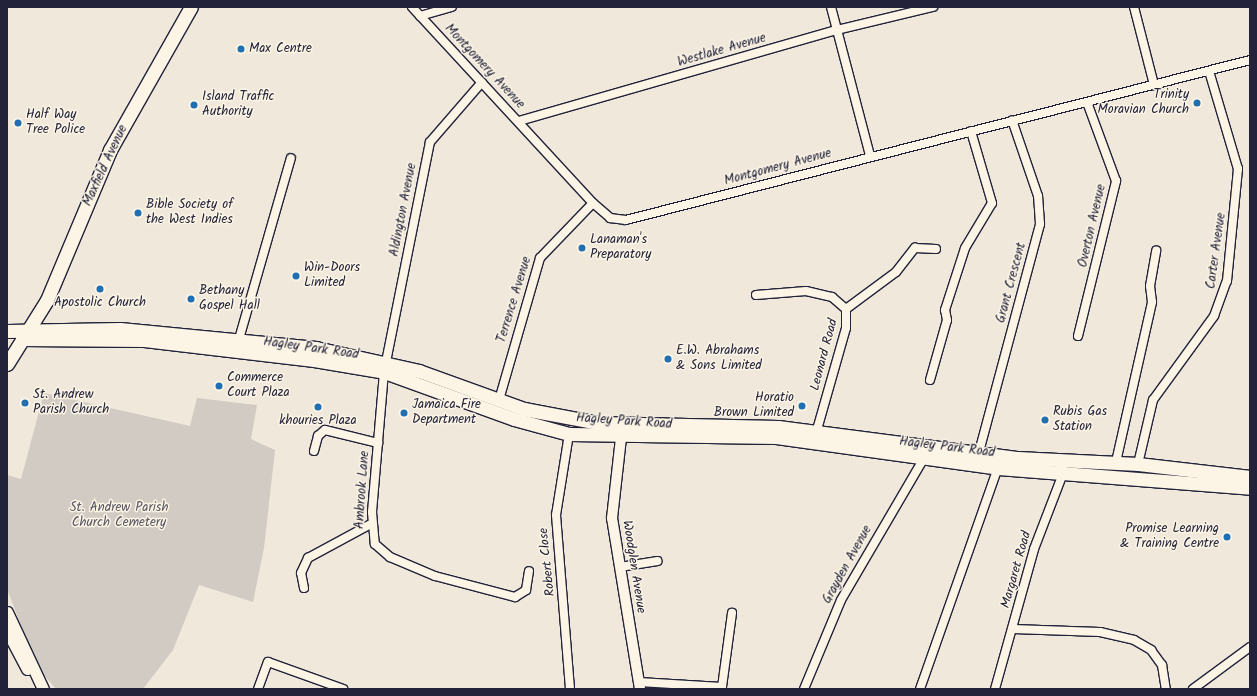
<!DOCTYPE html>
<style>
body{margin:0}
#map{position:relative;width:1257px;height:696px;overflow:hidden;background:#efe8db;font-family:Kalam,sans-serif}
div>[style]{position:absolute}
.green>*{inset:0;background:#d1cbc3}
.roads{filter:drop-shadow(1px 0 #22223b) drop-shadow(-1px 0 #22223b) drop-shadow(0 1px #22223b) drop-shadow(0 -1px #22223b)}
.minor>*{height:8px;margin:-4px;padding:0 4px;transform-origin:4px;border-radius:4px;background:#fcf5e5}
.tertiary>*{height:10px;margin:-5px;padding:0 5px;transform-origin:5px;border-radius:5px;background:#fcf5e5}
.secondary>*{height:11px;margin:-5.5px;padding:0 5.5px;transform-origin:5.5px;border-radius:5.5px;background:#fcf5e5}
.primary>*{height:13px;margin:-6.5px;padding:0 6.5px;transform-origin:6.5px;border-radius:6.5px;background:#fcf5e5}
.dots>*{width:11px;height:11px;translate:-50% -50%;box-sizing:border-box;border:2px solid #fcf5e5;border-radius:50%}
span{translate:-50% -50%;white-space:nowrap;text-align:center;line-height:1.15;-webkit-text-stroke:3px #fcf5e5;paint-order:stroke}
.poi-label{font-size:13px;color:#22223b}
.left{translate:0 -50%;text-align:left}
.right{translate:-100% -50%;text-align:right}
.street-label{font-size:13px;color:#22223b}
.park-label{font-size:13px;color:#575564}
.frame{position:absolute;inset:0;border:8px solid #22223b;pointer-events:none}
</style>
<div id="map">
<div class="green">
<i style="clip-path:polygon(44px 393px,190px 426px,197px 398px,257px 405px,251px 439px,275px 450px,264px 548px,253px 602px,199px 585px,173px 650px,143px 689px,56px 689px,37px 667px,7px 589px,7px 475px,21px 479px)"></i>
</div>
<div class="roads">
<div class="minor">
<i style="left:412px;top:7px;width:267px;rotate:47.3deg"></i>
<i style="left:593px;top:203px;width:23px;rotate:41deg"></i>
<i style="left:610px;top:218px;width:16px;rotate:7deg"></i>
<i style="left:626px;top:220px;width:644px;rotate:-14.38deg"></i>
<i style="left:831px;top:7px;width:154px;rotate:75.3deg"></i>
<i style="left:1134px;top:7px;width:81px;rotate:75.6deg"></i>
<i style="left:420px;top:16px;width:33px;rotate:-16deg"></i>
<i style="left:519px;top:121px;width:331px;rotate:-16deg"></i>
<i style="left:837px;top:30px;width:99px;rotate:-13.5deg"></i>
<i style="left:756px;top:295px;width:50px;rotate:-4.6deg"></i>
<i style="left:806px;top:291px;width:27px;rotate:13deg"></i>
<i style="left:832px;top:297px;width:18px;rotate:41deg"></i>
<i style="left:846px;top:309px;width:19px;rotate:90deg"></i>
<i style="left:846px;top:328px;width:106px;rotate:105.9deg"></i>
<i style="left:846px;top:309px;width:62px;rotate:-36.5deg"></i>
<i style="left:896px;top:272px;width:31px;rotate:-52deg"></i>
<i style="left:915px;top:248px;width:21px;rotate:3deg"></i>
<i style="left:1078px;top:336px;width:160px;rotate:-76.2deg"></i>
<i style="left:1116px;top:181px;width:84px;rotate:-110.2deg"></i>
<i style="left:239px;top:339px;width:188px;rotate:-74deg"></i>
<i style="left:386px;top:362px;width:224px;rotate:-78.7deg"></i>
<i style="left:430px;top:142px;width:79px;rotate:-49.1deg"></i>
<i style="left:384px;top:372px;width:141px;rotate:94.9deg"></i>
<i style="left:372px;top:512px;width:32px;rotate:85deg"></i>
<i style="left:375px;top:544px;width:20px;rotate:41deg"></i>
<i style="left:390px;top:557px;width:49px;rotate:22.9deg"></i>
<i style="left:435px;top:576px;width:83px;rotate:14.7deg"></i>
<i style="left:515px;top:597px;width:13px;rotate:-32deg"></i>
<i style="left:526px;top:590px;width:19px;rotate:-81deg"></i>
<i style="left:930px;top:380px;width:62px;rotate:-74.2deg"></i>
<i style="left:947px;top:320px;width:10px;rotate:-101deg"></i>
<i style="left:945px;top:310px;width:65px;rotate:-72.1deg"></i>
<i style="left:965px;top:248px;width:52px;rotate:-59deg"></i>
<i style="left:992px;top:203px;width:75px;rotate:-106.3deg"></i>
<i style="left:499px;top:400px;width:148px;rotate:-73.9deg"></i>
<i style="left:540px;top:258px;width:76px;rotate:-46.1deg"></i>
<i style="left:569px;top:434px;width:82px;rotate:99.1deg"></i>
<i style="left:556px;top:515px;width:175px;rotate:85.4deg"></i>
<i style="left:314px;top:451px;width:16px;rotate:-75deg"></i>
<i style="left:318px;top:436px;width:9px;rotate:-41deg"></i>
<i style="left:325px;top:430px;width:55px;rotate:13.8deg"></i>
<i style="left:979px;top:452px;width:236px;rotate:-75deg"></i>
<i style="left:1040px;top:224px;width:28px;rotate:-94deg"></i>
<i style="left:1038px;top:196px;width:80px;rotate:-108.9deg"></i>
<i style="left:1116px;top:462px;width:164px;rotate:-77.3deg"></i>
<i style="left:1152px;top:302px;width:16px;rotate:-97deg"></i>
<i style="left:1150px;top:286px;width:36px;rotate:-80deg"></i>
<i style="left:1138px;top:464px;width:66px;rotate:-76.8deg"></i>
<i style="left:1153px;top:400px;width:104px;rotate:-54deg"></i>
<i style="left:1214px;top:316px;width:37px;rotate:-70deg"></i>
<i style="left:1227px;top:281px;width:113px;rotate:-84.4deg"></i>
<i style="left:1238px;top:169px;width:102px;rotate:-106.5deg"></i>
<i style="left:620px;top:567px;width:38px;rotate:-9deg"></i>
<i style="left:304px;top:588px;width:15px;rotate:-101deg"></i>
<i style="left:301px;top:573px;width:17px;rotate:-65deg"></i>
<i style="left:308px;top:558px;width:72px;rotate:-28.4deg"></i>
<i style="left:1013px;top:629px;width:87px;rotate:2deg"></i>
<i style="left:1100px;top:632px;width:35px;rotate:13deg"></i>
<i style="left:1134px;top:640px;width:20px;rotate:30deg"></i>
<i style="left:1151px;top:650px;width:19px;rotate:54deg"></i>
<i style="left:1162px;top:665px;width:24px;rotate:81deg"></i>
<i style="left:639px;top:682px;width:83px;rotate:3.4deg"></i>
<i style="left:722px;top:687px;width:75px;rotate:-82.3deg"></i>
<i style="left:258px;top:689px;width:29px;rotate:-70deg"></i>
<i style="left:268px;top:662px;width:80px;rotate:19.8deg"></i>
<i style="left:804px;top:689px;width:96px;rotate:-67.4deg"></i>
<i style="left:841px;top:600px;width:164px;rotate:-59.7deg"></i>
<i style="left:920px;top:689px;width:234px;rotate:-70.6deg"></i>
<i style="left:995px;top:689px;width:145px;rotate:-74.4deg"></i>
<i style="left:1034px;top:549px;width:84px;rotate:-69deg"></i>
<i style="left:1193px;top:689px;width:71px;rotate:-36.4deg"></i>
</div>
<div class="tertiary">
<i style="left:622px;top:429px;width:90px;rotate:96.4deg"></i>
<i style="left:612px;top:518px;width:173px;rotate:80.7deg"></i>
</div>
<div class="secondary">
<i style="left:7px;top:612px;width:85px;rotate:64.9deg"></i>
<i style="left:7px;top:631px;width:43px;rotate:62.2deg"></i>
</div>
<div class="primary">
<i style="left:7px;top:331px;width:113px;rotate:-1deg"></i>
<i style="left:120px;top:329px;width:197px;rotate:5.5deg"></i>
<i style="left:316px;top:348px;width:106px;rotate:12.6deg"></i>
<i style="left:419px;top:371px;width:112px;rotate:19.9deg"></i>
<i style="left:524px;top:409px;width:75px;rotate:10.7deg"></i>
<i style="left:598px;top:423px;width:180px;rotate:1.3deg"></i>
<i style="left:778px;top:427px;width:242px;rotate:7.4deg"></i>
<i style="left:1018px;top:458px;width:120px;rotate:2.9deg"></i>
<i style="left:1138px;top:464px;width:113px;rotate:6.6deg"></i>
<i style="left:22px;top:339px;width:122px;rotate:0.5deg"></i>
<i style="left:144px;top:340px;width:171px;rotate:6.7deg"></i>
<i style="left:314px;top:360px;width:71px;rotate:9.7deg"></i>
<i style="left:384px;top:372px;width:138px;rotate:19.9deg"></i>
<i style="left:514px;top:419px;width:57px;rotate:15.3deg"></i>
<i style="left:569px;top:434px;width:207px;rotate:0.8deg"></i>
<i style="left:776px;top:437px;width:224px;rotate:7.9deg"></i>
<i style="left:998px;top:468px;width:253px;rotate:4.5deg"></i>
<i style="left:7px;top:364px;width:75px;rotate:-58deg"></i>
<i style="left:47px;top:300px;width:163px;rotate:-67.2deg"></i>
<i style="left:110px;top:150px;width:164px;rotate:-60.5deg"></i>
</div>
</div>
<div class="dots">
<i style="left:241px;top:49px;background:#1f6fb2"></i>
<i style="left:1197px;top:103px;background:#1f6fb2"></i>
<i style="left:194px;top:105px;background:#1f6fb2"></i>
<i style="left:18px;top:123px;background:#1f6fb2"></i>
<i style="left:138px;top:213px;background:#1f6fb2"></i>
<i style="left:582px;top:248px;background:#1f6fb2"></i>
<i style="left:296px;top:276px;background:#1f6fb2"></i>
<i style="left:100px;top:289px;background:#1f6fb2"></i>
<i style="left:191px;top:299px;background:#1f6fb2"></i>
<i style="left:668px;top:359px;background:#1f6fb2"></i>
<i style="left:219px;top:386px;background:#1f6fb2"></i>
<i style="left:25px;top:403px;background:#1f6fb2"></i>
<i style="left:802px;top:406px;background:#1f6fb2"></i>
<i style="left:318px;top:407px;background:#1f6fb2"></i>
<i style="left:404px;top:413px;background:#1f6fb2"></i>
<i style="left:1045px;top:420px;background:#1f6fb2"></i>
<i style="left:1227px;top:537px;background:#1f6fb2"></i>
</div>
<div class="poi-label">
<span class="left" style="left:249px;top:49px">Max Centre</span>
<span class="right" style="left:1189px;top:103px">Trinity<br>Moravian Church</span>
<span class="left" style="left:202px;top:105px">Island Traffic<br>Authority</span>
<span class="left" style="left:26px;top:123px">Half Way<br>Tree Police</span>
<span class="left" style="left:146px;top:213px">Bible Society of<br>the West Indies</span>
<span class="left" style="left:590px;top:248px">Lanaman's<br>Preparatory</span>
<span class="left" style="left:304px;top:276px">Win-Doors<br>Limited</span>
<span class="left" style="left:199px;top:299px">Bethany<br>Gospel Hall</span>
<span style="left:100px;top:303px">Apostolic Church</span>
<span class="left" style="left:676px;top:359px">E.W. Abrahams<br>&amp; Sons Limited</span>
<span class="left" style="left:227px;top:386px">Commerce<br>Court Plaza</span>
<span class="left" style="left:33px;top:403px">St. Andrew<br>Parish Church</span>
<span class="right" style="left:794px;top:406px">Horatio<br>Brown Limited</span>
<span class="left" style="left:412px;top:413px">Jamaica Fire<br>Department</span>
<span class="left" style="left:1053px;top:420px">Rubis Gas<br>Station</span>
<span style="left:318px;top:421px">khouries Plaza</span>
<span class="right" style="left:1219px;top:537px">Promise Learning<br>&amp; Training Centre</span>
</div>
<div class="street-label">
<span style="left:722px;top:51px;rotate:-16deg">Westlake Avenue</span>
<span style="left:484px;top:67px;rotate:47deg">Montgomery Avenue</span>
<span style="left:106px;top:166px;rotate:-65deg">Maxfield Avenue</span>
<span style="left:778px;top:168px;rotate:-15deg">Montgomery Avenue</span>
<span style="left:404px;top:210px;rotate:-79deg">Aldington Avenue</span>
<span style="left:1093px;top:226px;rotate:-77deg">Overton Avenue</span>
<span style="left:1217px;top:251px;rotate:-82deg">Carter Avenue</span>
<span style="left:1012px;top:283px;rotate:-75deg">Grant Crescent</span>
<span style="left:515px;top:300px;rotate:-73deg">Terrence Avenue</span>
<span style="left:311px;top:349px;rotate:8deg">Hagley Park Road</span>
<span style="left:825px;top:355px;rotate:-75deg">Leonard Road</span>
<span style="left:624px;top:422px;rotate:4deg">Hagley Park Road</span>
<span style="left:947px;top:448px;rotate:7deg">Hagley Park Road</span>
<span style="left:363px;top:490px;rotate:-86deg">Ambrook Lane</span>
<span style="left:548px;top:562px;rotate:-96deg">Robert Close</span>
<span style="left:848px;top:565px;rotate:-61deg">Grayden Avenue</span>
<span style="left:633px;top:567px;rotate:81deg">Woodglen Avenue</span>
<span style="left:1017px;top:570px;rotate:-74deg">Margaret Road</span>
</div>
<div class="park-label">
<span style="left:119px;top:516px">St. Andrew Parish<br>Church Cemetery</span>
</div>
<div class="frame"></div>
</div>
